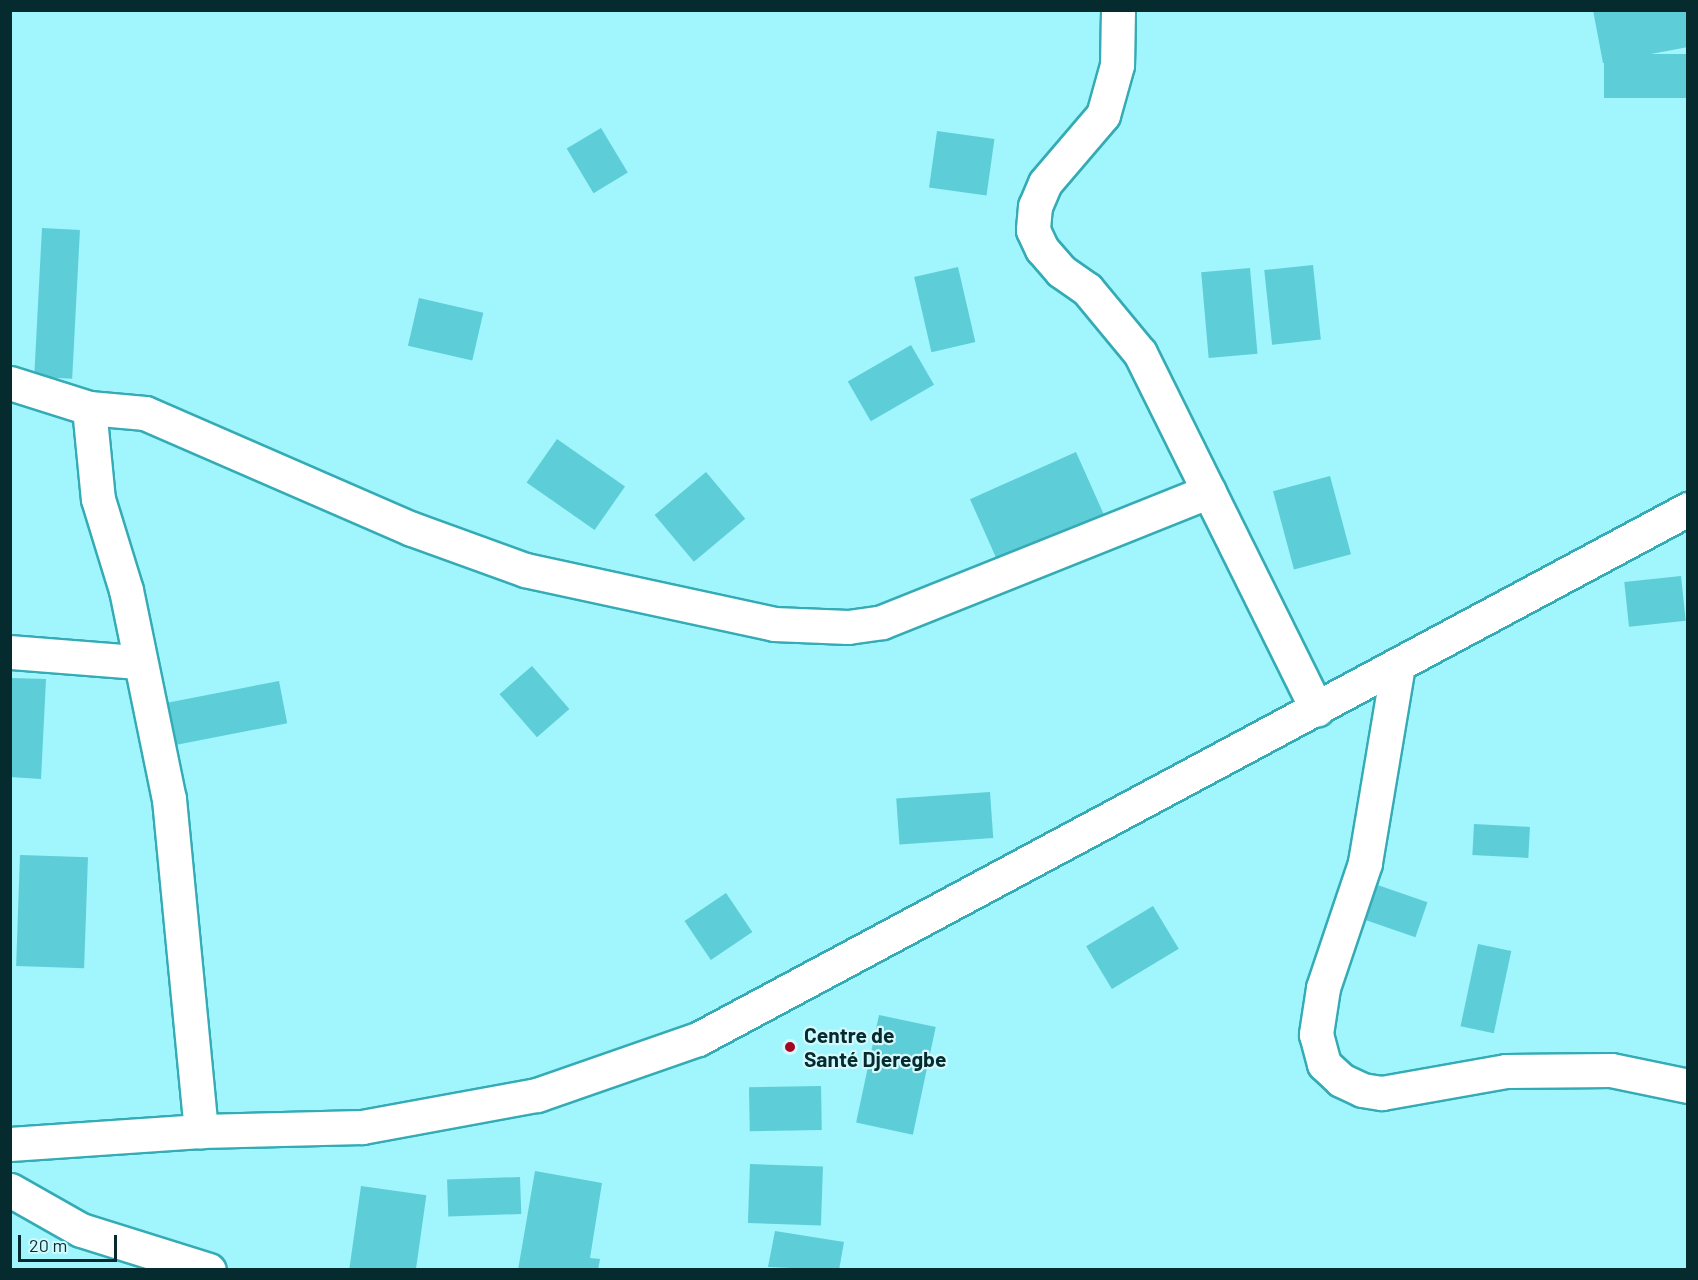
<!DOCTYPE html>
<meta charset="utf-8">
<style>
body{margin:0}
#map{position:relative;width:1698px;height:1280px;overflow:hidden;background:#a1f5fc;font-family:Barlow,sans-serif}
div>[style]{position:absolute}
.building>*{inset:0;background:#5dcdd7;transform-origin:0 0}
.roads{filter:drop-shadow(2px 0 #34abb5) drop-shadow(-2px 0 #34abb5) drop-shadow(0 2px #34abb5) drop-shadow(0 -2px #34abb5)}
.street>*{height:33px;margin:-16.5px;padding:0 16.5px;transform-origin:16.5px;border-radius:16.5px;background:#fff}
.dots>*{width:16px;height:16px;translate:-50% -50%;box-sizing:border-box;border:3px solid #d2fafe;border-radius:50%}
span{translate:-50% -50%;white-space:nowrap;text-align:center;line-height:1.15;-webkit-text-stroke:4.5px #d2fafe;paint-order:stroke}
.poi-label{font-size:21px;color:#052b2e;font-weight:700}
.left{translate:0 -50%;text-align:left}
.frame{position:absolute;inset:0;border:12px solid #052b2e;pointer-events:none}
.scale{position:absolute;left:18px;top:1235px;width:99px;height:27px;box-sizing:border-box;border:3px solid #052b2e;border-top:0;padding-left:8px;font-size:18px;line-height:21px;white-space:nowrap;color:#052b2e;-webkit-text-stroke:4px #d2fafe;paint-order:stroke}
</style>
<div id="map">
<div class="building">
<i style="clip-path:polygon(1593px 10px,1688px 10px,1688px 47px,1603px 63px)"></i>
<i style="left:1688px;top:54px;width:44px;height:84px;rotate:90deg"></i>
<i style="left:601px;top:128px;width:52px;height:40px;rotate:59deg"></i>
<i style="left:937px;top:131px;width:58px;height:57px;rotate:8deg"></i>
<i style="left:42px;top:228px;width:38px;height:149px;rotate:3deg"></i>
<i style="left:1313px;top:265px;width:75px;height:49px;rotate:84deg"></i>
<i style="left:958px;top:267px;width:77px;height:45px;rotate:77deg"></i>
<i style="left:1250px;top:268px;width:86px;height:49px;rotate:85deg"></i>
<i style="left:419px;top:298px;width:66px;height:49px;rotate:13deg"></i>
<i style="left:911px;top:345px;width:46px;height:73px;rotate:60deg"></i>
<i style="left:557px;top:439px;width:83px;height:53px;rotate:35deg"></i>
<i style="left:1076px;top:452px;width:69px;height:116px;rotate:66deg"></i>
<i style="left:706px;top:472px;width:61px;height:67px;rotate:50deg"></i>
<i style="left:1330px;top:476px;width:81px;height:59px;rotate:75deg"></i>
<i style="left:1681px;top:576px;width:45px;height:57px;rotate:84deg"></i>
<i style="left:532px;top:666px;width:57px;height:43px;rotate:49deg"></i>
<i style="clip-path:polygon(10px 678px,46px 679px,41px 779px,10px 777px)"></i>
<i style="left:279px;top:681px;width:43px;height:119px;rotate:79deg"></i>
<i style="left:990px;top:792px;width:46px;height:94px;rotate:86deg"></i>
<i style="left:1474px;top:824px;width:56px;height:31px;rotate:3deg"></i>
<i style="left:20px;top:855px;width:68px;height:111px;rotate:2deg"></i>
<i style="left:1366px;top:881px;width:65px;height:37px;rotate:19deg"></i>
<i style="left:726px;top:893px;width:47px;height:50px;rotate:56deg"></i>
<i style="left:1153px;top:906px;width:50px;height:78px;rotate:59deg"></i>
<i style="left:1478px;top:944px;width:34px;height:84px;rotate:12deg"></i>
<i style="left:879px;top:1015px;width:58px;height:110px;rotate:12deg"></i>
<i style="left:821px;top:1086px;width:44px;height:72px;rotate:89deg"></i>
<i style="left:750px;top:1164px;width:73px;height:59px;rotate:2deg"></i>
<i style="clip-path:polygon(535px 1171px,602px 1183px,590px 1258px,600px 1259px,598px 1270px,518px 1270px)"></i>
<i style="left:520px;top:1177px;width:37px;height:73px;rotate:88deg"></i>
<i style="left:361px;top:1186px;width:66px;height:85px;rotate:8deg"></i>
<i style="clip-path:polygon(775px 1231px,844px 1242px,839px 1270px,768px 1267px)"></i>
</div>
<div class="roads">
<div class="street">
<i style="left:1118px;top:10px;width:55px;rotate:91deg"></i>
<i style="left:1117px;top:65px;width:52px;rotate:105.6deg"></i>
<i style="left:1103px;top:115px;width:89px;rotate:130.5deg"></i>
<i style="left:1045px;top:183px;width:25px;rotate:113deg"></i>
<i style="left:1035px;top:206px;width:24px;rotate:95deg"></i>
<i style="left:1033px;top:230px;width:21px;rotate:65deg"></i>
<i style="left:1042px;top:249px;width:29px;rotate:49deg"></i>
<i style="left:1061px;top:271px;width:32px;rotate:35deg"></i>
<i style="left:1087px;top:289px;width:83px;rotate:50.4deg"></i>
<i style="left:1140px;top:353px;width:398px;rotate:63.6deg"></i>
<i style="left:10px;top:383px;width:83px;rotate:17.6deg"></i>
<i style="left:89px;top:408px;width:56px;rotate:5.1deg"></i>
<i style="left:145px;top:413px;width:291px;rotate:23.5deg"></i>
<i style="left:412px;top:529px;width:120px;rotate:19.9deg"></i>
<i style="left:525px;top:570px;width:255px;rotate:12.2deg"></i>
<i style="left:774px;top:624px;width:74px;rotate:2.3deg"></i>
<i style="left:848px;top:627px;width:34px;rotate:-8deg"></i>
<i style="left:882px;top:622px;width:352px;rotate:-21.8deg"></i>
<i style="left:89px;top:408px;width:91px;rotate:84.4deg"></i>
<i style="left:98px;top:499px;width:95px;rotate:72.9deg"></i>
<i style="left:126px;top:590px;width:213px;rotate:78.4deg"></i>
<i style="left:169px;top:799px;width:334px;rotate:84.5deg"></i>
<i style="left:10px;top:652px;width:128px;rotate:4.5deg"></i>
<i style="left:1398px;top:665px;width:201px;rotate:99.5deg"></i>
<i style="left:1365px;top:863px;width:132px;rotate:108.6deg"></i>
<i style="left:1323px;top:988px;width:47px;rotate:98.7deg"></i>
<i style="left:1316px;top:1034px;width:31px;rotate:75deg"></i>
<i style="left:1324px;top:1064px;width:23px;rotate:43deg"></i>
<i style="left:1341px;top:1080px;width:23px;rotate:25deg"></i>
<i style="left:1362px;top:1090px;width:20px;rotate:9deg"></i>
<i style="left:1382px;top:1093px;width:126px;rotate:-10.1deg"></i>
<i style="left:1506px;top:1071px;width:105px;rotate:-0.5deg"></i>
<i style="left:1611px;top:1070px;width:79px;rotate:11.7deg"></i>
<i style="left:10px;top:1144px;width:191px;rotate:-3.9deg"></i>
<i style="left:201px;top:1131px;width:161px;rotate:-1.4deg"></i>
<i style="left:362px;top:1127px;width:178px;rotate:-10.4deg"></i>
<i style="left:537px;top:1095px;width:170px;rotate:-19.2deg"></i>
<i style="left:698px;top:1039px;width:1123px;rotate:-28.16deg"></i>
<i style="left:10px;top:1190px;width:81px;rotate:29.4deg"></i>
<i style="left:81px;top:1230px;width:134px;rotate:17.4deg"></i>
</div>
</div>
<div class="dots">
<i style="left:790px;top:1047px;background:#a40820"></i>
</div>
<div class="poi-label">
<span class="left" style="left:804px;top:1047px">Centre de<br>Santé Djeregbe</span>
</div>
<div class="frame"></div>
<div class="scale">20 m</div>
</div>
